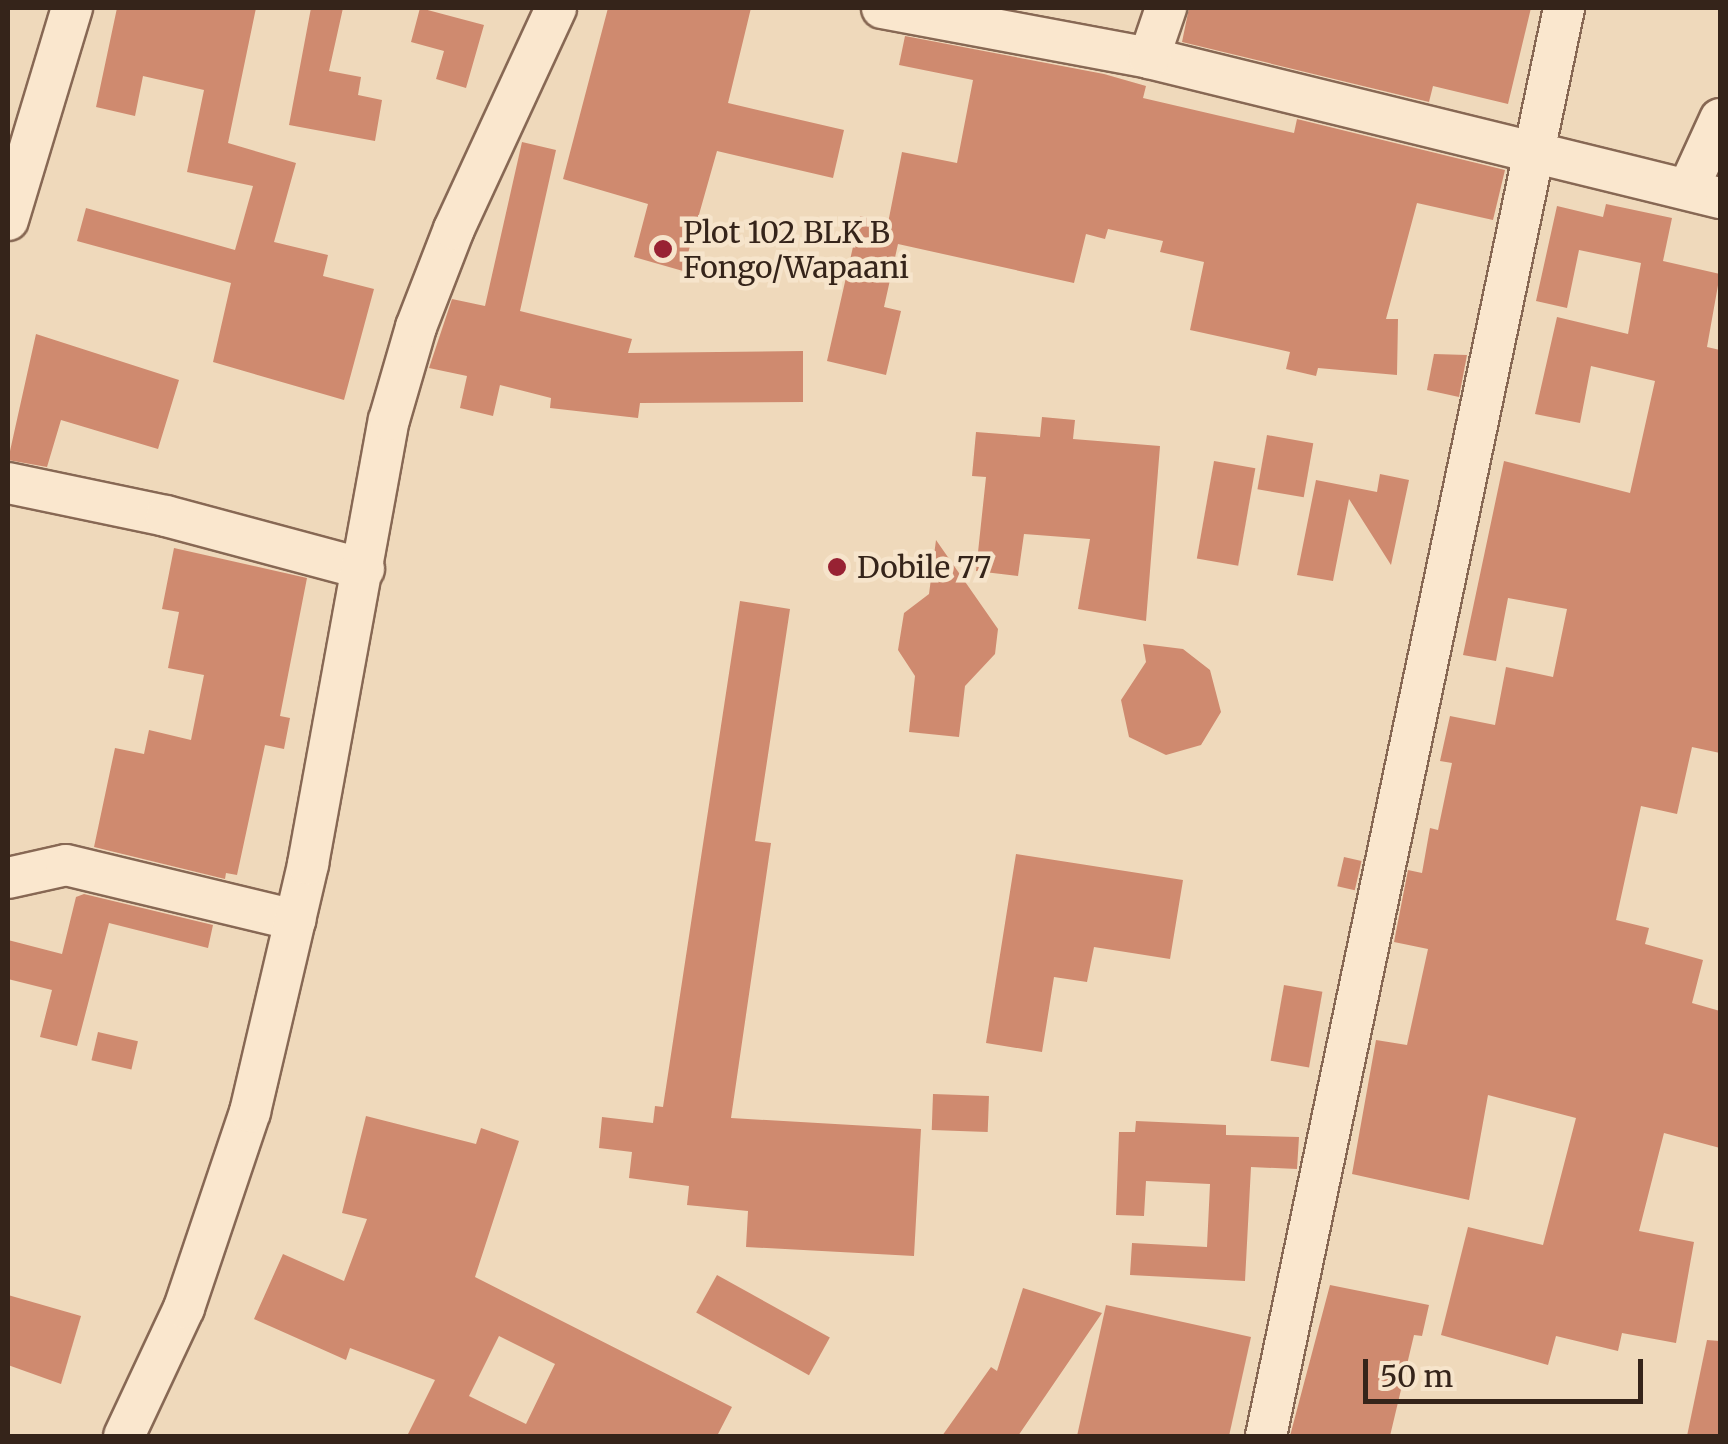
<!DOCTYPE html>
<style>
body{margin:0}
#map{position:relative;width:1728px;height:1444px;overflow:hidden;background:#efd9bb;font-family:Merriweather,serif}
div>[style]{position:absolute}
.building>*{inset:0;background:#cf8a6f;transform-origin:0 0}
.roads{filter:drop-shadow(2px 0 #876854) drop-shadow(-2px 0 #876854) drop-shadow(0 2px #876854) drop-shadow(0 -2px #876854)}
.minor>*{height:40px;margin:-20px;padding:0 20px;transform-origin:20px;border-radius:20px;background:#fae7ce}
.dots>*{width:28px;height:28px;translate:-50% -50%;box-sizing:border-box;border:5px solid #f6e4cb;border-radius:50%}
span{translate:-50% -50%;white-space:nowrap;text-align:center;line-height:1.15;-webkit-text-stroke:9px #f6e4cb;paint-order:stroke}
.poi-label{font-size:30px;color:#35241a}
.left{translate:0 -50%;text-align:left}
.frame{position:absolute;inset:0;border:10px solid #35241a;pointer-events:none}
.scale{position:absolute;left:1363px;top:1359px;width:280px;height:45px;box-sizing:border-box;border:5px solid #35241a;border-top:0;padding-left:12px;font-size:30px;line-height:35px;white-space:nowrap;color:#35241a;-webkit-text-stroke:8px #f6e4cb;paint-order:stroke}
</style>
<div id="map">
<div class="building">
<i style="clip-path:polygon(117px 8px,256px 8px,228px 143px,296px 163px,274px 242px,328px 255px,323px 276px,374px 289px,344px 400px,213px 362px,231px 283px,77px 241px,86px 208px,235px 250px,253px 186px,187px 172px,204px 90px,143px 76px,135px 116px,96px 107px)"></i>
<i style="clip-path:polygon(311px 8px,343px 8px,329px 71px,361px 77px,358px 95px,382px 100px,375px 141px,289px 125px)"></i>
<i style="clip-path:polygon(420px 8px,484px 25px,466px 88px,436px 79px,444px 51px,411px 42px)"></i>
<i style="clip-path:polygon(608px 8px,751px 8px,728px 103px,844px 130px,833px 178px,717px 151px,683px 271px,634px 257px,648px 204px,563px 179px)"></i>
<i style="clip-path:polygon(1189px 8px,1531px 8px,1508px 104px,1433px 86px,1429px 102px,1182px 42px)"></i>
<i style="clip-path:polygon(905px 36px,1104px 74px,1146px 86px,1143px 98px,1294px 133px,1297px 119px,1505px 170px,1493px 220px,1417px 203px,1386px 319px,1398px 319px,1397px 375px,1318px 368px,1316px 376px,1286px 369px,1290px 352px,1190px 330px,1204px 262px,1160px 252px,1163px 241px,1108px 229px,1105px 239px,1086px 234px,1074px 283px,898px 244px,884px 307px,901px 311px,886px 375px,827px 361px,860px 216px,888px 223px,902px 152px,957px 163px,973px 80px,899px 65px)"></i>
<i style="clip-path:polygon(522px 142px,556px 150px,520px 311px,632px 339px,628px 353px,803px 351px,803px 402px,640px 403px,638px 418px,550px 408px,551px 398px,500px 385px,493px 416px,460px 408px,467px 376px,429px 368px,452px 299px,485px 306px)"></i>
<i style="clip-path:polygon(1606px 204px,1672px 218px,1663px 261px,1720px 274px,1707px 347px,1720px 350px,1720px 753px,1692px 747px,1677px 814px,1641px 806px,1616px 920px,1649px 928px,1645px 944px,1703px 960px,1692px 1003px,1720px 1011px,1720px 1148px,1664px 1133px,1639px 1231px,1694px 1242px,1676px 1343px,1622px 1333px,1618px 1351px,1556px 1336px,1548px 1365px,1441px 1335px,1468px 1227px,1543px 1245px,1576px 1118px,1488px 1095px,1469px 1200px,1352px 1174px,1376px 1040px,1407px 1045px,1428px 949px,1394px 942px,1408px 870px,1422px 873px,1430px 828px,1438px 830px,1452px 763px,1440px 761px,1450px 716px,1495px 725px,1506px 667px,1553px 677px,1567px 609px,1508px 598px,1496px 661px,1463px 655px,1504px 461px,1630px 493px,1655px 381px,1591px 366px,1580px 423px,1535px 414px,1557px 317px,1628px 334px,1641px 263px,1579px 250px,1567px 308px,1536px 301px,1557px 206px,1603px 217px)"></i>
<i style="clip-path:polygon(36px 334px,179px 380px,158px 449px,61px 420px,47px 467px,8px 460px)"></i>
<i style="clip-path:polygon(1434px 354px,1467px 355px,1459px 397px,1427px 390px)"></i>
<i style="clip-path:polygon(1042px 417px,1075px 420px,1073px 439px,1160px 446px,1146px 621px,1078px 609px,1090px 539px,1024px 534px,1018px 576px,976px 571px,986px 477px,972px 476px,976px 432px,1040px 437px)"></i>
<i style="left:1267px;top:435px;width:47px;height:55px;rotate:10deg"></i>
<i style="left:1214px;top:461px;width:42px;height:99px;rotate:10deg"></i>
<i style="clip-path:polygon(1380px 474px,1409px 480px,1391px 565px,1349px 499px,1333px 581px,1297px 575px,1316px 480px,1377px 492px)"></i>
<i style="clip-path:polygon(936px 540px,998px 629px,995px 654px,965px 686px,959px 737px,909px 732px,915px 676px,898px 650px,904px 613px,929px 594px)"></i>
<i style="clip-path:polygon(174px 548px,307px 578px,280px 716px,290px 718px,284px 749px,265px 745px,237px 875px,226px 873px,225px 879px,94px 847px,115px 748px,144px 754px,149px 730px,191px 740px,204px 675px,168px 668px,179px 612px,162px 609px)"></i>
<i style="clip-path:polygon(740px 601px,790px 609px,755px 841px,771px 843px,731px 1118px,921px 1129px,914px 1256px,746px 1247px,748px 1211px,687px 1205px,689px 1186px,629px 1178px,632px 1152px,599px 1148px,602px 1117px,653px 1123px,655px 1106px,663px 1107px)"></i>
<i style="clip-path:polygon(1143px 644px,1183px 649px,1210px 670px,1221px 712px,1201px 745px,1166px 755px,1129px 737px,1121px 700px,1146px 662px)"></i>
<i style="clip-path:polygon(1016px 854px,1183px 880px,1170px 959px,1094px 947px,1087px 982px,1054px 977px,1042px 1052px,986px 1043px)"></i>
<i style="left:1344px;top:857px;width:18px;height:30px;rotate:13deg"></i>
<i style="clip-path:polygon(84px 894px,213px 925px,208px 948px,109px 923px,77px 1046px,40px 1037px,52px 990px,8px 979px,8px 940px,62px 954px,76px 897px)"></i>
<i style="left:1284px;top:985px;width:39px;height:77px;rotate:10deg"></i>
<i style="left:98px;top:1032px;width:41px;height:29px;rotate:13deg"></i>
<i style="left:933px;top:1094px;width:56px;height:36px;rotate:2deg"></i>
<i style="clip-path:polygon(evenodd,366px 1116px,476px 1144px,481px 1128px,519px 1141px,475px 1277px,732px 1407px,717px 1436px,407px 1436px,435px 1380px,350px 1348px,346px 1360px,254px 1319px,283px 1254px,344px 1281px,367px 1219px,342px 1213px,366px 1116px,499px 1336px,555px 1364px,526px 1424px,469px 1396px,499px 1336px)"></i>
<i style="clip-path:polygon(1136px 1121px,1226px 1125px,1226px 1135px,1299px 1137px,1297px 1169px,1251px 1167px,1245px 1281px,1130px 1275px,1132px 1243px,1207px 1247px,1210px 1184px,1146px 1181px,1144px 1216px,1116px 1215px,1119px 1132px,1135px 1132px)"></i>
<i style="left:717px;top:1275px;width:129px;height:43px;rotate:29deg"></i>
<i style="clip-path:polygon(1330px 1285px,1429px 1305px,1422px 1336px,1414px 1335px,1390px 1436px,1290px 1436px)"></i>
<i style="clip-path:polygon(1023px 1288px,1102px 1313px,1018px 1436px,942px 1436px,991px 1367px,997px 1371px)"></i>
<i style="clip-path:polygon(8px 1295px,81px 1316px,61px 1384px,8px 1365px)"></i>
<i style="clip-path:polygon(1106px 1305px,1251px 1337px,1229px 1436px,1077px 1436px)"></i>
<i style="clip-path:polygon(1707px 1340px,1720px 1341px,1720px 1436px,1687px 1436px)"></i>
</div>
<div class="roads">
<div class="minor">
<i style="left:882px;top:8px;width:272px;rotate:10.6deg"></i>
<i style="left:1149px;top:58px;width:588px;rotate:13.78deg"></i>
<i style="left:1149px;top:58px;width:53px;rotate:-71.2deg"></i>
<i style="left:1688px;top:189px;width:77px;rotate:-65.4deg"></i>
<i style="left:8px;top:220px;width:221px;rotate:-73.2deg"></i>
<i style="left:8px;top:483px;width:161px;rotate:11.8deg"></i>
<i style="left:166px;top:516px;width:205px;rotate:15deg"></i>
<i style="left:8px;top:878px;width:59px;rotate:-12.6deg"></i>
<i style="left:66px;top:865px;width:236px;rotate:13.5deg"></i>
<i style="left:124px;top:1436px;width:141px;rotate:-64.9deg"></i>
<i style="left:184px;top:1308px;width:207px;rotate:-71.4deg"></i>
<i style="left:250px;top:1112px;width:255px;rotate:-76.8deg"></i>
<i style="left:308px;top:864px;width:451px;rotate:-79.7deg"></i>
<i style="left:389px;top:420px;width:97px;rotate:-73.8deg"></i>
<i style="left:416px;top:327px;width:105px;rotate:-68.8deg"></i>
<i style="left:454px;top:229px;width:243px;rotate:-65.2deg"></i>
<i style="left:1266px;top:1436px;width:1459px;rotate:-78.21deg"></i>
</div>
</div>
<div class="dots">
<i style="left:663px;top:249px;background:#982233"></i>
<i style="left:837px;top:567px;background:#982233"></i>
</div>
<div class="poi-label">
<span class="left" style="left:683px;top:249px">Plot 102 BLK B<br>Fongo/Wapaani</span>
<span class="left" style="left:857px;top:567px">Dobile 77</span>
</div>
<div class="frame"></div>
<div class="scale">50 m</div>
</div>
